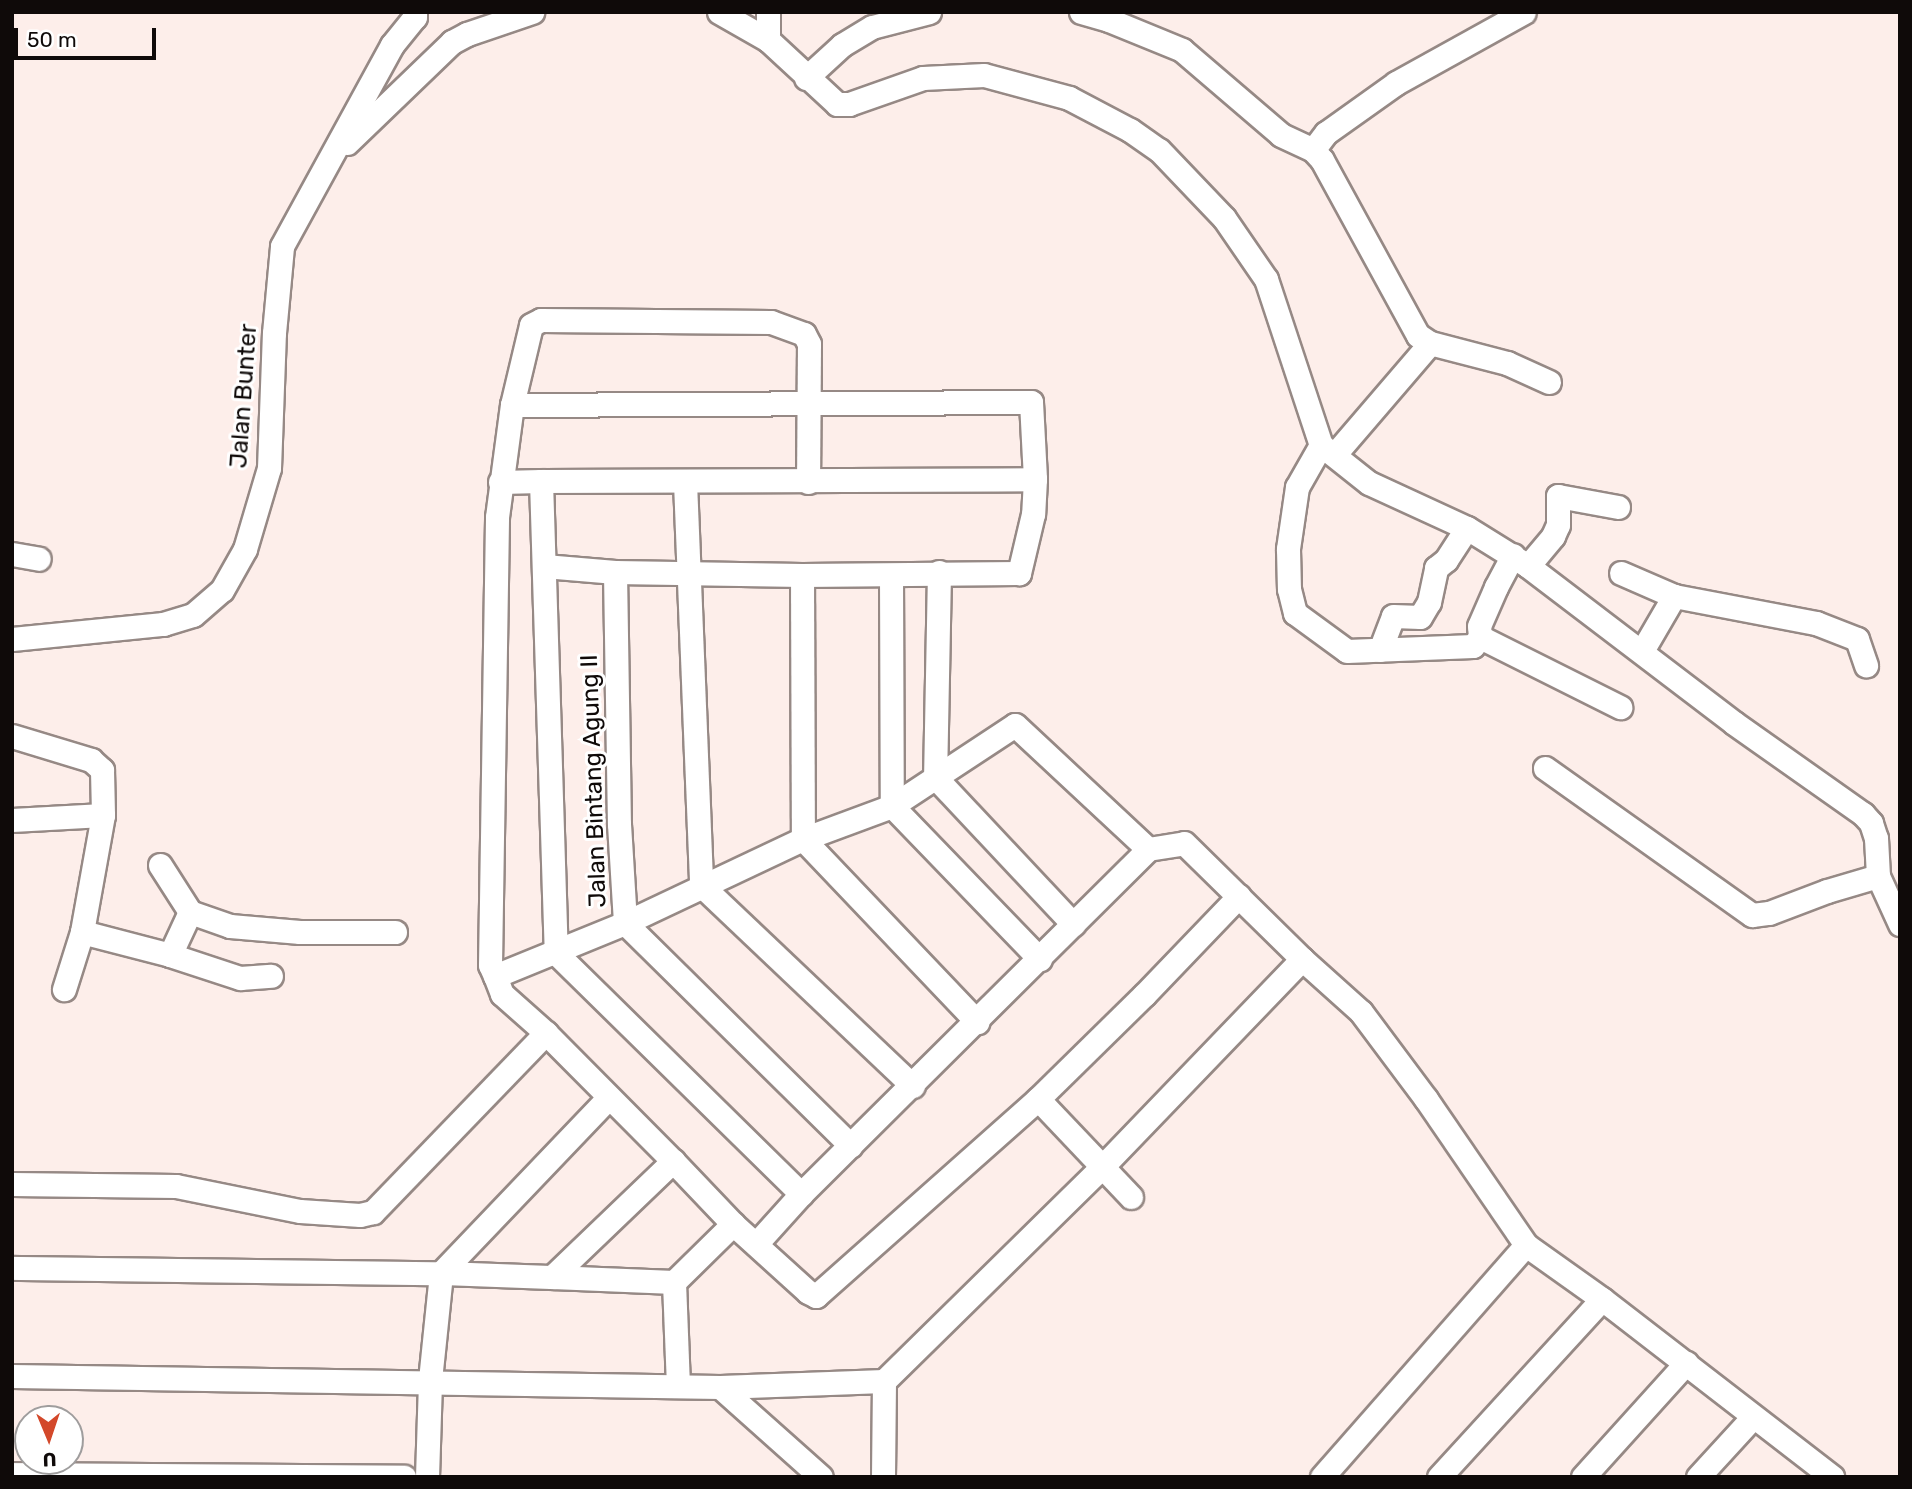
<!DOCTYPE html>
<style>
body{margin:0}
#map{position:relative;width:1912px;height:1489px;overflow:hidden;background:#fdeeea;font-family:Rubik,sans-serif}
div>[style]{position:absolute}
.roads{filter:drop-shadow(2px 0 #968985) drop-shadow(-2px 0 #968985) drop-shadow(0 2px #968985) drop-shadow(0 -2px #968985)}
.minor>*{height:23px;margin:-11.5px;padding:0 11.5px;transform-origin:11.5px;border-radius:11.5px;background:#fff}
span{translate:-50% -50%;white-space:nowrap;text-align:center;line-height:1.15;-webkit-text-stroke:6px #fff;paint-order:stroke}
.street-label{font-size:24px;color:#0f0a09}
.frame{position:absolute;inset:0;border:14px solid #0f0a09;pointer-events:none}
.north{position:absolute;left:14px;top:1405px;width:70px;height:70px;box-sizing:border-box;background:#fff;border:2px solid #9f9d9d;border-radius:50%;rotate:178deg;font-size:19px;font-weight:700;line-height:28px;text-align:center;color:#0f0a09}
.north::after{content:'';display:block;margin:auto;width:24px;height:32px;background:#d3482a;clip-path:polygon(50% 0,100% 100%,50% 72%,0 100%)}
.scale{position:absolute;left:14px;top:28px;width:142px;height:32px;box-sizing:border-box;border:4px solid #0f0a09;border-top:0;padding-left:9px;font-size:21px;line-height:24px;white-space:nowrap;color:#0f0a09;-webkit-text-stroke:5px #fff;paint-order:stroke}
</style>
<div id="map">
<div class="roads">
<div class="minor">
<i style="left:719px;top:12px;width:56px;rotate:29.7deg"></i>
<i style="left:768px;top:40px;width:94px;rotate:42.8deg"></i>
<i style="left:837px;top:104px;width:12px"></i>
<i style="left:849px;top:104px;width:78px;rotate:-19.4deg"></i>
<i style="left:923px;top:78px;width:61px;rotate:-2.8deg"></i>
<i style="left:984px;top:75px;width:88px;rotate:15.1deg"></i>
<i style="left:1069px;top:98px;width:69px;rotate:27.7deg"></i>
<i style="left:1130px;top:130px;width:35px;rotate:35deg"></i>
<i style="left:1159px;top:150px;width:94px;rotate:46.3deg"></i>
<i style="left:1224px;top:218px;width:74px;rotate:55.5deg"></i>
<i style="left:1266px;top:279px;width:175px;rotate:71.7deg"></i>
<i style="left:1321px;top:445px;width:61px;rotate:38.4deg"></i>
<i style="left:1369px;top:483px;width:108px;rotate:24.7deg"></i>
<i style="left:1467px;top:528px;width:72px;rotate:31.9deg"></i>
<i style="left:1528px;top:566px;width:259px;rotate:37.3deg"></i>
<i style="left:1734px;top:723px;width:158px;rotate:35.2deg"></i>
<i style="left:1863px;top:814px;width:12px;rotate:48deg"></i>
<i style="left:1871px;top:823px;width:16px;rotate:72deg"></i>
<i style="left:1876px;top:838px;width:38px;rotate:87deg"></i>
<i style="left:1878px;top:876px;width:53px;rotate:65.4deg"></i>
<i style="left:768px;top:12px;width:28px;rotate:90deg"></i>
<i style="left:1081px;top:12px;width:29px;rotate:16deg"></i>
<i style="left:1109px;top:20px;width:79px;rotate:22.3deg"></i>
<i style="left:1182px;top:50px;width:130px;rotate:40.6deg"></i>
<i style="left:1281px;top:135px;width:35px;rotate:25deg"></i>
<i style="left:1313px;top:150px;width:13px;rotate:48deg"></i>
<i style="left:1322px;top:160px;width:200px;rotate:61.3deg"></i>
<i style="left:1418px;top:335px;width:14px;rotate:34deg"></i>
<i style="left:1430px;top:343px;width:80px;rotate:14.6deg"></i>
<i style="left:1507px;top:363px;width:46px;rotate:24.3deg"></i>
<i style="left:806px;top:78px;width:49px;rotate:-42.5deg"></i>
<i style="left:842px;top:45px;width:35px;rotate:-31deg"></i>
<i style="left:872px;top:27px;width:59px;rotate:-14.7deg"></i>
<i style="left:347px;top:143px;width:146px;rotate:-43.9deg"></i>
<i style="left:452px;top:42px;width:17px;rotate:-28deg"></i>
<i style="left:467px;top:34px;width:69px;rotate:-18.7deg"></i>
<i style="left:1313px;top:150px;width:21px;rotate:-53deg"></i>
<i style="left:1326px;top:133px;width:86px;rotate:-35.5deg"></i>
<i style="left:1396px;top:83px;width:146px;rotate:-29deg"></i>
<i style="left:512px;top:405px;width:519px;rotate:-0.33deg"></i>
<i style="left:1031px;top:402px;width:77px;rotate:87deg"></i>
<i style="left:1035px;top:479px;width:35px;rotate:93deg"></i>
<i style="left:1033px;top:514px;width:61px;rotate:103.3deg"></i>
<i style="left:1019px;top:573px;width:217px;rotate:179.5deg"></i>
<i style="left:802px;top:575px;width:187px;rotate:-179.1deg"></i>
<i style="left:615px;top:572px;width:71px;rotate:-175.2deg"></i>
<i style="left:1321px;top:445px;width:48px;rotate:119.7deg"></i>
<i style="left:1297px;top:487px;width:63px;rotate:98.3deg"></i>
<i style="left:1288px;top:549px;width:40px;rotate:88.6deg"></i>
<i style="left:1289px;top:589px;width:25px;rotate:76deg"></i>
<i style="left:1295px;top:613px;width:64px;rotate:36.2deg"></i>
<i style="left:1347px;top:651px;width:126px;rotate:-2.3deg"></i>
<i style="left:1473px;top:646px;width:11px;rotate:-52deg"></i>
<i style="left:1480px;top:637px;width:11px;rotate:-95deg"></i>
<i style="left:1479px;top:626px;width:43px;rotate:-66.4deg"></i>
<i style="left:1496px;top:587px;width:36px;rotate:-62deg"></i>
<i style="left:1335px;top:454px;width:146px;rotate:-49.4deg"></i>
<i style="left:541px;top:481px;width:494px;rotate:-0.2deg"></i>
<i style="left:500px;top:482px;width:41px;rotate:-1.4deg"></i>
<i style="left:541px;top:481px;width:472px;rotate:88.2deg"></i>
<i style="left:556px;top:953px;width:344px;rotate:44.5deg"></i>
<i style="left:685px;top:482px;width:403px;rotate:87.7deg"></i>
<i style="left:701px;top:885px;width:292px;rotate:43.5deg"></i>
<i style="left:12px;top:554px;width:27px;rotate:10deg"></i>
<i style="left:1528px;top:566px;width:39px;rotate:-50deg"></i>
<i style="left:1553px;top:536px;width:12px;rotate:-66deg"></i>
<i style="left:1558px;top:525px;width:29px;rotate:-90deg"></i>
<i style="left:1558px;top:496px;width:61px;rotate:10.4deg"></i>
<i style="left:615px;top:572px;width:252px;rotate:89.1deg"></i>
<i style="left:619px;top:824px;width:99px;rotate:86.5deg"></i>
<i style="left:625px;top:923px;width:317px;rotate:44.6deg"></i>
<i style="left:939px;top:572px;width:205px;rotate:91.1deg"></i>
<i style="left:935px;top:777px;width:202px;rotate:46.8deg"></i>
<i style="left:1621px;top:573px;width:58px;rotate:23.5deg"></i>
<i style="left:802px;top:575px;width:264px;rotate:89.8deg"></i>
<i style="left:803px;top:839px;width:253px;rotate:46.4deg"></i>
<i style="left:891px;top:575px;width:231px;rotate:89.8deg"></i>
<i style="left:892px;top:806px;width:213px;rotate:46deg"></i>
<i style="left:1480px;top:637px;width:157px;rotate:26.6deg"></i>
<i style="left:12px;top:639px;width:152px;rotate:-5.7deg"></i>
<i style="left:163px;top:624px;width:31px;rotate:-17deg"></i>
<i style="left:193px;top:615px;width:38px;rotate:-41deg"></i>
<i style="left:222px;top:590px;width:47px;rotate:-60.7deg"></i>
<i style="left:245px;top:549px;width:84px;rotate:-73.5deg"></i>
<i style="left:269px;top:468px;width:135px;rotate:-87.9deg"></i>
<i style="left:274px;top:333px;width:87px;rotate:-84.7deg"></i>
<i style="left:282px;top:246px;width:229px;rotate:-61.3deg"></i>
<i style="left:392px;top:45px;width:36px;rotate:-51deg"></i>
<i style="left:415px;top:17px;width:5px;rotate:-90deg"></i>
<i style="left:1380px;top:650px;width:36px;rotate:-69deg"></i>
<i style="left:1393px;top:616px;width:27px;rotate:2deg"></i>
<i style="left:1420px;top:617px;width:17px;rotate:-59deg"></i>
<i style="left:1429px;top:602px;width:35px;rotate:-78deg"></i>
<i style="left:1436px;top:568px;width:13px;rotate:-39deg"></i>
<i style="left:1446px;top:560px;width:38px;rotate:-57deg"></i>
<i style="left:1642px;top:651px;width:64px;rotate:-59.8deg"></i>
<i style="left:1674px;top:596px;width:145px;rotate:10.8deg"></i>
<i style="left:1816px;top:623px;width:44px;rotate:21.3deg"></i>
<i style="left:1857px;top:639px;width:28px;rotate:71deg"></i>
<i style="left:12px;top:736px;width:83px;rotate:16.9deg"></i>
<i style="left:91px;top:760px;width:15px;rotate:42deg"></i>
<i style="left:102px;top:770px;width:45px;rotate:88.7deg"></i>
<i style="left:103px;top:815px;width:119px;rotate:100.2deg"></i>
<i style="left:82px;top:932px;width:60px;rotate:107.5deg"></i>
<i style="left:1545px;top:768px;width:254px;rotate:35.4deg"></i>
<i style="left:1752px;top:915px;width:17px;rotate:-7deg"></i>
<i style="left:1769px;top:913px;width:62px;rotate:-20.8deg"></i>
<i style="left:1827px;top:891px;width:53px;rotate:-16.4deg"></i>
<i style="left:12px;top:820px;width:91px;rotate:-3.1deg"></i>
<i style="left:160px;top:865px;width:56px;rotate:57.4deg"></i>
<i style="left:82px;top:932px;width:91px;rotate:14.6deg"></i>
<i style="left:170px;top:955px;width:74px;rotate:18.2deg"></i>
<i style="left:240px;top:978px;width:31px;rotate:-4deg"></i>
<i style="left:170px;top:955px;width:47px;rotate:-65.1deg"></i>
<i style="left:190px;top:912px;width:42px;rotate:19.3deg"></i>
<i style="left:230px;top:926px;width:70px;rotate:4.9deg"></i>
<i style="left:300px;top:932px;width:95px"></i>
<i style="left:495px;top:976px;width:12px;rotate:-114deg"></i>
<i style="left:490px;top:965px;width:448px;rotate:-89.1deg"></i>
<i style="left:497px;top:517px;width:113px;rotate:-82.4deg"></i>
<i style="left:512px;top:405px;width:82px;rotate:-76.6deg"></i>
<i style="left:531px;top:325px;width:11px;rotate:-27deg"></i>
<i style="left:541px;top:320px;width:230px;rotate:0.5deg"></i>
<i style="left:771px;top:322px;width:35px;rotate:20deg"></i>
<i style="left:804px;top:334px;width:11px;rotate:63deg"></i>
<i style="left:809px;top:344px;width:138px;rotate:90.4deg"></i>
<i style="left:1038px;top:1099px;width:135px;rotate:46.5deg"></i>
<i style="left:673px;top:1161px;width:180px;rotate:-134.8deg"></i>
<i style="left:546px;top:1033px;width:59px;rotate:-138.4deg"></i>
<i style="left:502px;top:994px;width:19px;rotate:-111deg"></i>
<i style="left:495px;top:976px;width:140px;rotate:-22.2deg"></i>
<i style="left:625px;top:923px;width:197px;rotate:-25.3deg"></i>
<i style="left:803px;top:839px;width:95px;rotate:-20.3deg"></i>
<i style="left:892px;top:806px;width:147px;rotate:-33.4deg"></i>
<i style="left:1015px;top:725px;width:182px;rotate:43deg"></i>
<i style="left:12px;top:1184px;width:164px;rotate:0.7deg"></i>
<i style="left:176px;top:1186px;width:126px;rotate:11.4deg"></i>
<i style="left:300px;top:1211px;width:60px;rotate:3.8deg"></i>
<i style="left:360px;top:1215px;width:13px;rotate:-13deg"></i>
<i style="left:373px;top:1212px;width:249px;rotate:-46deg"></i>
<i style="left:756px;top:1244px;width:67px;rotate:-48deg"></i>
<i style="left:801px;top:1194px;width:489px;rotate:-44.8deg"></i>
<i style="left:1148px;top:849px;width:36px;rotate:-9deg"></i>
<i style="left:1184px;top:843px;width:165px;rotate:44.5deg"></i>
<i style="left:1302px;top:959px;width:79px;rotate:41.9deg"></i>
<i style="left:1361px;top:1012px;width:109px;rotate:53.2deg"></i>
<i style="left:1426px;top:1099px;width:177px;rotate:55.6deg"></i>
<i style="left:12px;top:1268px;width:429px;rotate:0.7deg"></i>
<i style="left:441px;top:1273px;width:243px;rotate:-46.3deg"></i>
<i style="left:552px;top:1277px;width:122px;rotate:2.3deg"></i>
<i style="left:674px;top:1282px;width:83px;rotate:-44.5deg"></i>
<i style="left:674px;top:1282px;width:103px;rotate:87.8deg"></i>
<i style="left:12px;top:1376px;width:708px;rotate:0.89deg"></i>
<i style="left:720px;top:1387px;width:164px;rotate:-2.1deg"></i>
<i style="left:720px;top:1387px;width:135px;rotate:41.7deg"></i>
<i style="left:12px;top:1474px;width:392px;rotate:0.4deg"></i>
<i style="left:427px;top:1477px;width:97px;rotate:-88.2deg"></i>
<i style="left:430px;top:1380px;width:108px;rotate:-84.1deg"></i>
<i style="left:441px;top:1273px;width:111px;rotate:2.1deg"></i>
<i style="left:552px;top:1277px;width:168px;rotate:-43.8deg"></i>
<i style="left:673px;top:1161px;width:87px;rotate:46.4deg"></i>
<i style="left:733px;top:1224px;width:101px;rotate:42.2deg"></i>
<i style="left:808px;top:1292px;width:9px;rotate:27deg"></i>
<i style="left:816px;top:1296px;width:297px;rotate:-41.6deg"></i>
<i style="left:1038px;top:1099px;width:148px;rotate:-44.5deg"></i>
<i style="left:1144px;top:995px;width:137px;rotate:-46.2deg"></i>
<i style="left:883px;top:1477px;width:96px;rotate:-89.4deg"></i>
<i style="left:884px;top:1381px;width:304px;rotate:-44.5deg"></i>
<i style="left:1101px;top:1168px;width:290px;rotate:-46.1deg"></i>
<i style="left:1322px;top:1477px;width:309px;rotate:-48.7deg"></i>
<i style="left:1526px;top:1245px;width:93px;rotate:35.4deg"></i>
<i style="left:1602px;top:1299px;width:291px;rotate:37.7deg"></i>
<i style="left:1439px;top:1477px;width:241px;rotate:-47.5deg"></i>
<i style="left:1583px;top:1477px;width:154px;rotate:-47.9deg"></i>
<i style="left:1698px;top:1477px;width:81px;rotate:-47.5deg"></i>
</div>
</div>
<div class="street-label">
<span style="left:244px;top:396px;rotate:-86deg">Jalan Bunter</span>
<span style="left:594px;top:781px;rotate:-92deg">Jalan Bintang Agung II</span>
</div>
<div class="frame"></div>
<div class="north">U</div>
<div class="scale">50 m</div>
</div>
